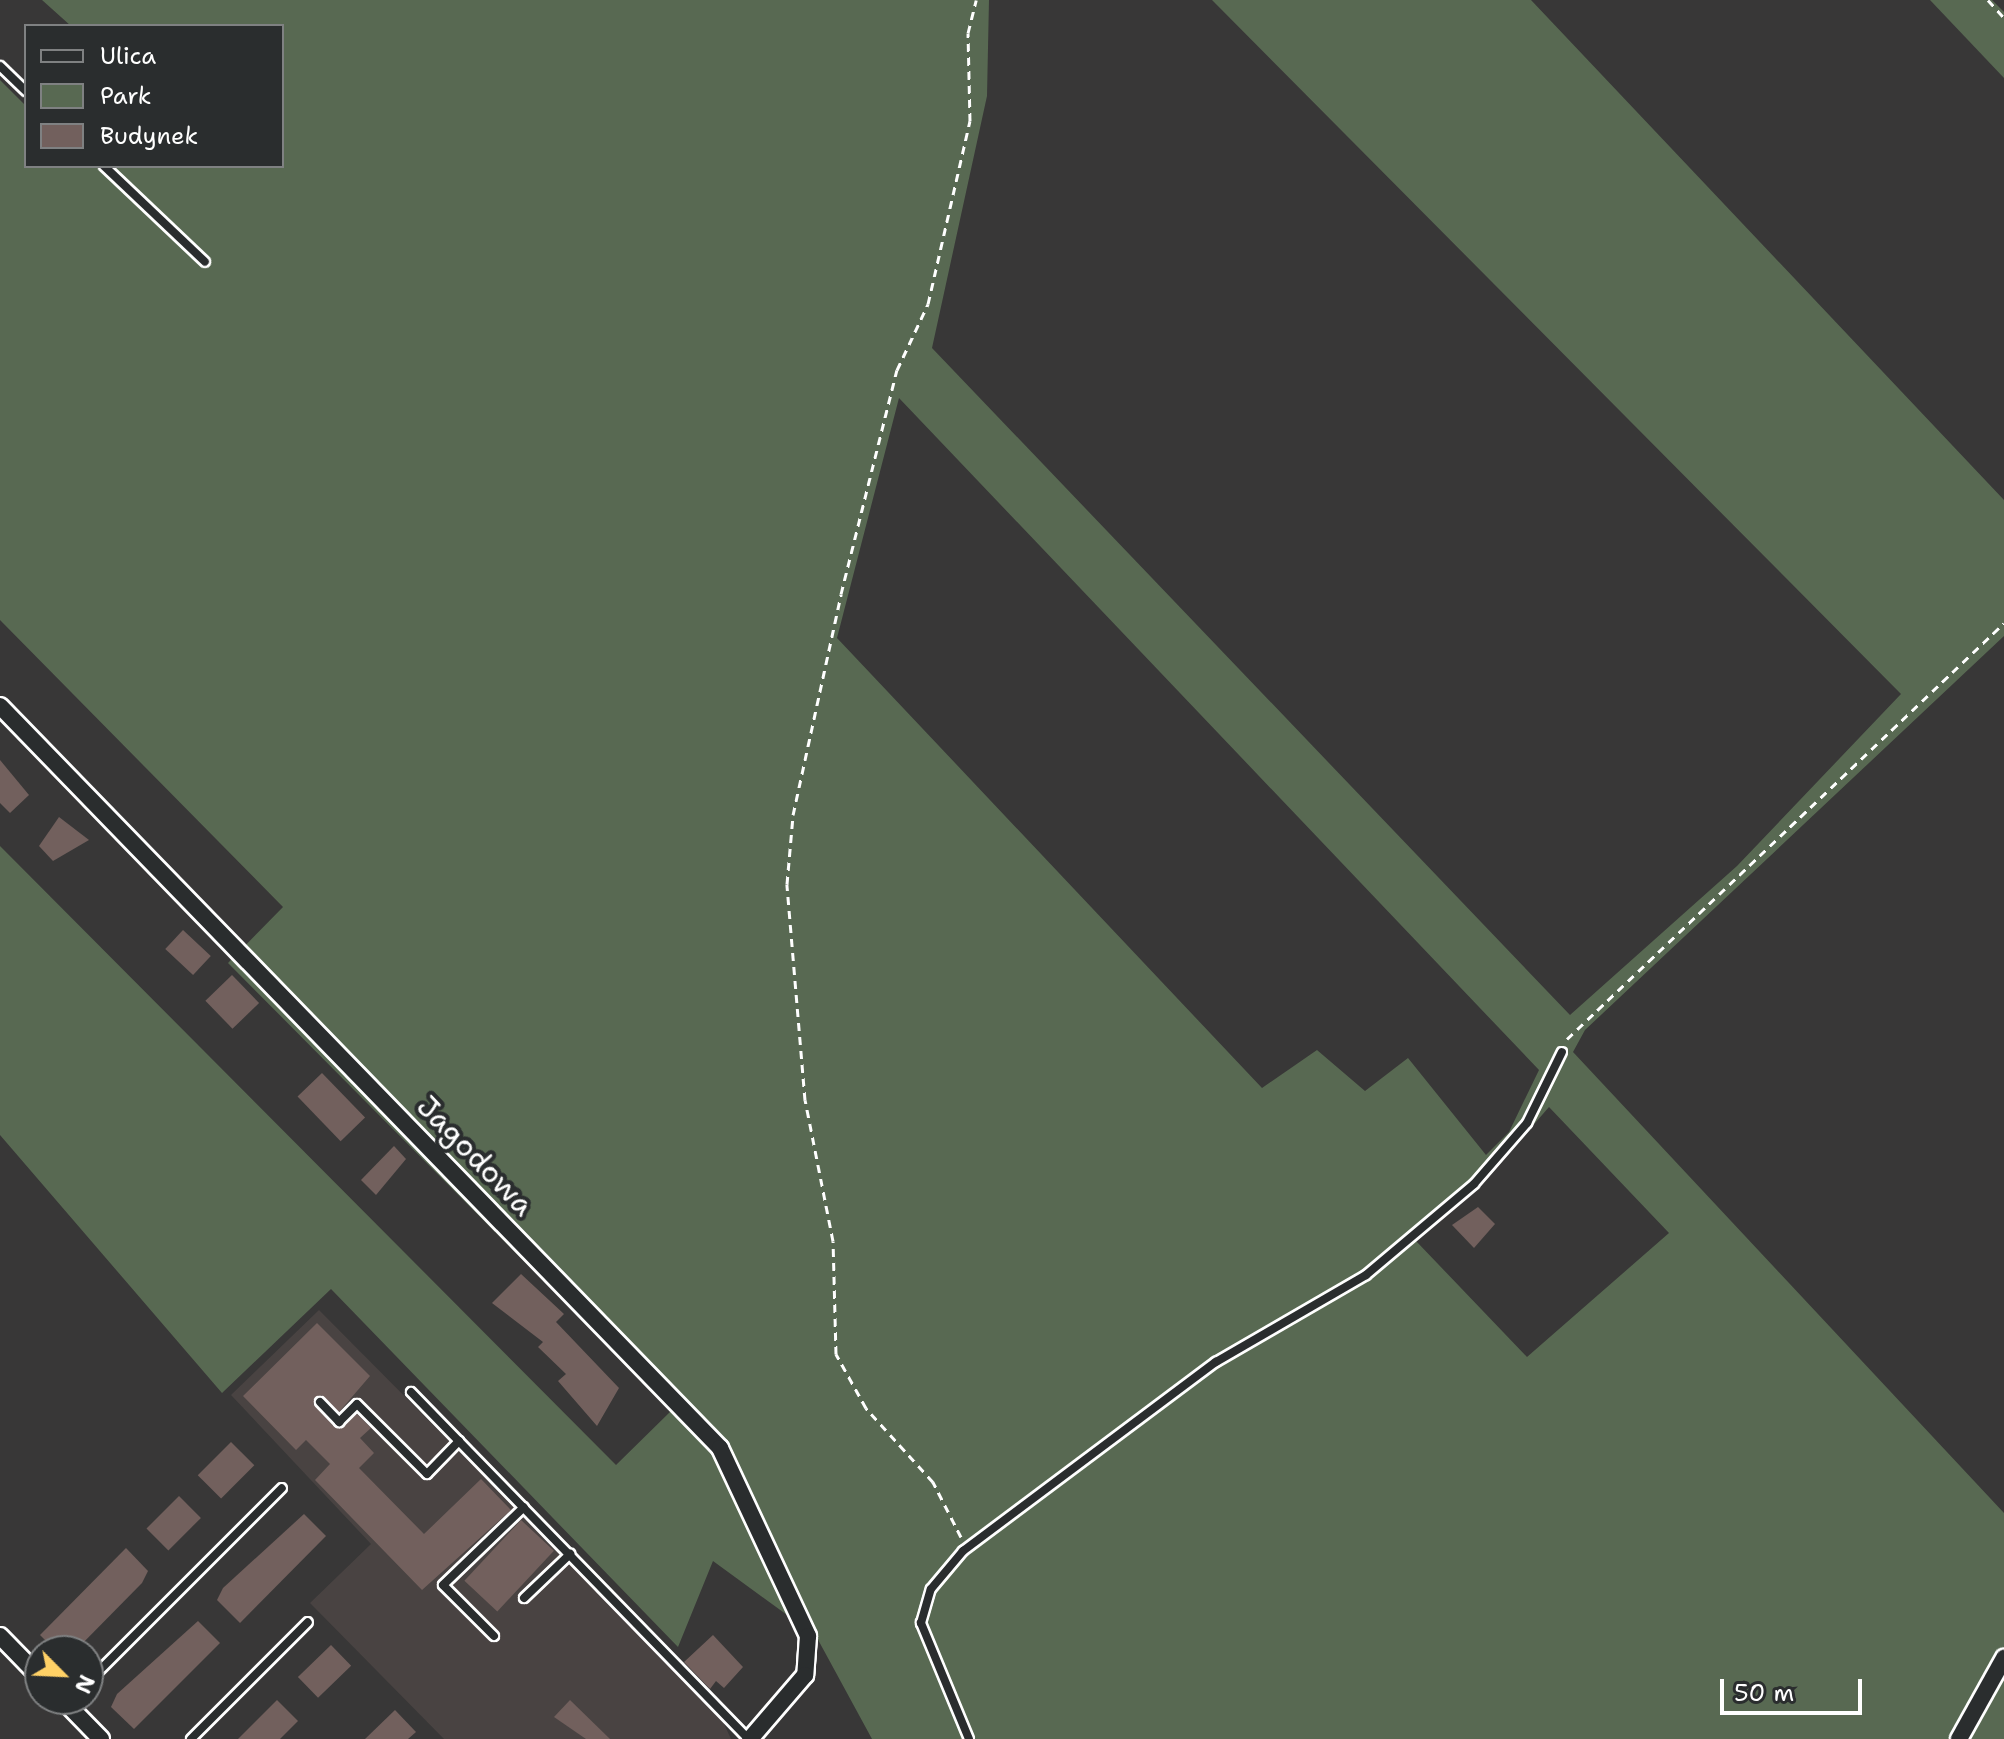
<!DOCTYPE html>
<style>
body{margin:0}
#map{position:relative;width:2004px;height:1739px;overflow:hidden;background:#383737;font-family:"Shantell Sans",sans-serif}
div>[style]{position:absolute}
.built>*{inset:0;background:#494342}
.green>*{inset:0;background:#586952}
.building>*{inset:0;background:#72605d;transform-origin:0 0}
.path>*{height:3px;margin-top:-1.5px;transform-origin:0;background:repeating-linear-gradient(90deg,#fff 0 8px,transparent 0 14px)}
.roads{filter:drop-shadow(2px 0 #fff) drop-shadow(-2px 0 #fff) drop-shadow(0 2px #fff) drop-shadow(0 -2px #fff)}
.lane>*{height:8px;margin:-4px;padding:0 4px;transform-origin:4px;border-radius:4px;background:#2a2d2e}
.street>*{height:16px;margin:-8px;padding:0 8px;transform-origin:8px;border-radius:8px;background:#2a2d2e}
span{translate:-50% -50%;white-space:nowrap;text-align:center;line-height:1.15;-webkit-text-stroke:8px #2a2d2e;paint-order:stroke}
.street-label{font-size:30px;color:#fff}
.legend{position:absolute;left:24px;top:24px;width:260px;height:144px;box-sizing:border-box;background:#2a2d2e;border:2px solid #7f8182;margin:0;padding:10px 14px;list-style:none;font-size:24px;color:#fff}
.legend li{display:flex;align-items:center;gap:16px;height:40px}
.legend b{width:40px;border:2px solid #7f8182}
.north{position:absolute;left:24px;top:1635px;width:80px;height:80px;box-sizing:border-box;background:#2a2d2e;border:2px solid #7f8182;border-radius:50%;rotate:114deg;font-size:22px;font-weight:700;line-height:32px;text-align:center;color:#fff}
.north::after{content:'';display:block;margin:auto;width:28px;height:36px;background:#ffd166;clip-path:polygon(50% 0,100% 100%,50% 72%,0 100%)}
.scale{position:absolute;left:1720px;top:1679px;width:142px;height:36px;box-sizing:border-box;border:4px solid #fff;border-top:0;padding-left:10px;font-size:24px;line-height:28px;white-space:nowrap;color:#fff;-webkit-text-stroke:6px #2a2d2e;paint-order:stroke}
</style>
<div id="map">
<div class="built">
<i style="clip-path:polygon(319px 1310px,719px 1713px,731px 1739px,444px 1739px,310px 1603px,371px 1544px,231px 1395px)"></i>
</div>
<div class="green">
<i style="clip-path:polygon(evenodd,42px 0,989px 0,987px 96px,932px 348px,1570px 1015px,1737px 866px,1901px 694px,1212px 0,1531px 0,2004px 500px,2004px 636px,1585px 1030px,1573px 1052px,2004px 1513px,2004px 1739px,872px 1739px,816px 1636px,713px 1561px,678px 1647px,331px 1289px,222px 1393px,0 1135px,0 846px,616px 1465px,672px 1410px,228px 963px,283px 907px,0 620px,0 80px,26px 106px,26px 166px,282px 166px,282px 26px,71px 26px,42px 0,899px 398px,1539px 1070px,1509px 1132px,1486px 1155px,1408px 1058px,1365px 1091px,1317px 1050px,1262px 1088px,837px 638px,899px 398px,42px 0,1549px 1107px,1669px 1233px,1527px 1357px,1416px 1241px,1484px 1182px,1549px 1107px)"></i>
<i style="clip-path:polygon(1930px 0,1992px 0,2004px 12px,2004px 78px)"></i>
</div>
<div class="building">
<i style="clip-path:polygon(0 760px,29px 795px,10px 813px,0 803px)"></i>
<i style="clip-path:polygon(59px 817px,89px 840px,53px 861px,39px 846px)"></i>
<i style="left:183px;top:930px;width:38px;height:26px;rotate:43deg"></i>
<i style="left:232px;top:975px;width:39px;height:37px;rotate:46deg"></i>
<i style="left:322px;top:1073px;width:62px;height:34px;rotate:46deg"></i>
<i style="clip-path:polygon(394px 1146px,406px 1159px,376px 1195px,361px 1180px)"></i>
<i style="clip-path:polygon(1478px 1207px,1495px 1224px,1474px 1248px,1452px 1225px)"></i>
<i style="clip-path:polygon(521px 1274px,564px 1314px,556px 1322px,619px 1388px,597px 1426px,558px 1381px,566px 1374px,538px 1347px,543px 1342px,492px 1303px)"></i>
<i style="clip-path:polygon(317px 1323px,370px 1376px,339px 1412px,321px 1395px,313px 1404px,336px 1428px,357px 1414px,371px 1428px,360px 1438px,374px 1453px,359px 1468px,424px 1534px,481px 1479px,511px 1510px,422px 1590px,315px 1480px,330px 1464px,306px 1440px,296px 1450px,243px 1396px)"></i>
<i style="left:231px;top:1442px;width:33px;height:47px;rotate:45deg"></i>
<i style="left:179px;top:1496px;width:31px;height:46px;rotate:45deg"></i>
<i style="clip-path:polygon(304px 1514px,326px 1536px,240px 1623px,217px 1600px,223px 1588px)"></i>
<i style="left:521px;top:1520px;width:45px;height:83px;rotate:43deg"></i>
<i style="clip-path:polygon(126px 1548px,148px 1571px,142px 1583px,75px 1651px,56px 1651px,40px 1635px)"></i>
<i style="clip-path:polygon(198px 1621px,220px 1643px,134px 1729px,111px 1707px,117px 1694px)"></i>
<i style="clip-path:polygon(713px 1635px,743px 1667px,724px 1688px,716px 1681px,710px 1689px,684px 1662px)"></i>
<i style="left:331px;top:1645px;width:29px;height:46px;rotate:46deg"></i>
<i style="clip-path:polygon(277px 1700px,298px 1721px,280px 1739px,238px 1739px)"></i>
<i style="clip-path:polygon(570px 1700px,610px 1739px,586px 1739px,554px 1717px)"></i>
<i style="clip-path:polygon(395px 1710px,416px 1732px,408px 1739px,365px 1739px)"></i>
</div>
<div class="path">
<i style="left:1988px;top:0;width:24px;rotate:48deg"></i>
<i style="left:1567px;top:1039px;width:603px;rotate:-43.59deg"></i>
<i style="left:961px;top:1537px;width:62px;rotate:-117deg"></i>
<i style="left:933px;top:1482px;width:100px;rotate:-132.2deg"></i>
<i style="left:866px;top:1408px;width:62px;rotate:-119.1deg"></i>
<i style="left:836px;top:1354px;width:113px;rotate:-91.5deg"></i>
<i style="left:833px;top:1241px;width:144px;rotate:-101.2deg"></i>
<i style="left:805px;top:1100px;width:217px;rotate:-94.8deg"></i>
<i style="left:787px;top:884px;width:69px;rotate:-85deg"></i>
<i style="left:793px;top:815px;width:226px;rotate:-77.7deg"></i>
<i style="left:841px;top:594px;width:231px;rotate:-76deg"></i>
<i style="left:897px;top:370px;width:73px;rotate:-64.8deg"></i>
<i style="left:928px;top:304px;width:188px;rotate:-77.1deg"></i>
<i style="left:970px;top:121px;width:88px;rotate:-91.3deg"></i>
<i style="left:968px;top:33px;width:34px;rotate:-76deg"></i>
</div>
<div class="roads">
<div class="lane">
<i style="left:0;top:66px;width:36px;rotate:44deg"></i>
<i style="left:104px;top:166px;width:139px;rotate:43.5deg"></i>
<i style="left:411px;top:1392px;width:484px;rotate:45.8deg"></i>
<i style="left:320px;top:1402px;width:28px;rotate:46deg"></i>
<i style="left:339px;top:1422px;width:25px;rotate:-45deg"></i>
<i style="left:357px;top:1404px;width:99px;rotate:45deg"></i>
<i style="left:427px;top:1474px;width:46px;rotate:-45.9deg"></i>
<i style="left:524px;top:1598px;width:64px;rotate:-43.7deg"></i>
<i style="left:494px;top:1636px;width:72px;rotate:-135deg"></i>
<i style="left:443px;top:1585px;width:112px;rotate:-43.9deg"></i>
<i style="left:88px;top:1682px;width:274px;rotate:-45deg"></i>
<i style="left:191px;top:1739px;width:165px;rotate:-45deg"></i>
<i style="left:969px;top:1739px;width:126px;rotate:-112.5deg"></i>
<i style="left:921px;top:1623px;width:35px;rotate:-74deg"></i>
<i style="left:931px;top:1589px;width:50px;rotate:-49.9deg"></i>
<i style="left:963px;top:1551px;width:316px;rotate:-36.8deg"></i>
<i style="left:1216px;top:1362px;width:173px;rotate:-30.1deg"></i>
<i style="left:1366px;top:1275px;width:141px;rotate:-40.1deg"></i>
<i style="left:1474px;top:1184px;width:81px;rotate:-49deg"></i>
<i style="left:1527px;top:1123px;width:79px;rotate:-63.8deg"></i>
</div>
<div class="street">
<i style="left:0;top:706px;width:1034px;rotate:45.86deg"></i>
<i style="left:720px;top:1448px;width:208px;rotate:64.9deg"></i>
<i style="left:808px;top:1636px;width:39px;rotate:94deg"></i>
<i style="left:805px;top:1675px;width:84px;rotate:130.7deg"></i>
<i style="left:0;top:1636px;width:57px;rotate:45.7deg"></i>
<i style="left:62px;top:1699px;width:56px;rotate:45.7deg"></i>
<i style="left:1959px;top:1739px;width:93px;rotate:-60.9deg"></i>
</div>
</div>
<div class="street-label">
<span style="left:475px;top:1156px;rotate:46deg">Jagodowa</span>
</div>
<ul class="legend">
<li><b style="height:10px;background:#2a2d2e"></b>Ulica</li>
<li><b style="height:22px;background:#586952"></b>Park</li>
<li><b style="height:22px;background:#72605d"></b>Budynek</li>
</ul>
<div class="north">N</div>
<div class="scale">50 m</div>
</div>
